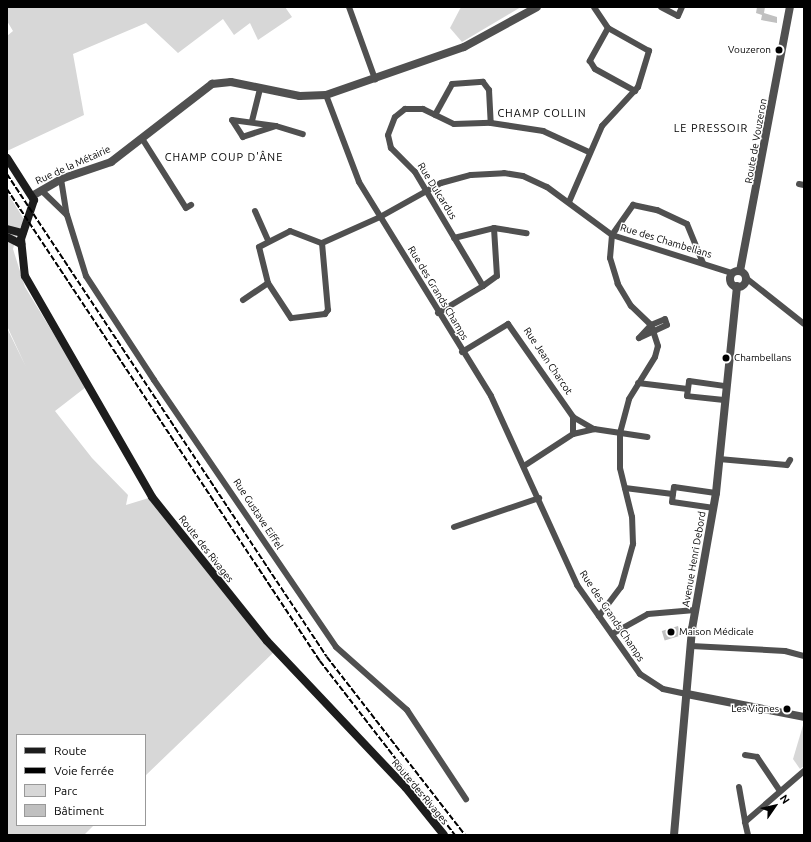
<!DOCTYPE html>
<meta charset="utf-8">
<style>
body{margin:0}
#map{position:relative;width:811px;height:842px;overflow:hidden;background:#fff;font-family:Ubuntu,sans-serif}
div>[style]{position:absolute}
.green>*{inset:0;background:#d7d7d7}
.building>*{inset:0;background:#c0c0c0;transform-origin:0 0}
.minor>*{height:6px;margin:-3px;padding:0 3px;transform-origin:3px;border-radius:3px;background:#505050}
.tertiary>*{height:8px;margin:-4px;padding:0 4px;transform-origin:4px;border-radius:4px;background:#505050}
.tertiary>.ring{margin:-4px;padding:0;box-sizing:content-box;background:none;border:8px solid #505050;border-radius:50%}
.secondary>*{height:8px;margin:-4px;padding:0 4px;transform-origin:4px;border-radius:4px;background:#1d1d1d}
.rail>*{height:1.5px;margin-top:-0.75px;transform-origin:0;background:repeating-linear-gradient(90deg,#000 0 6px,transparent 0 8px)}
.dots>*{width:11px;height:11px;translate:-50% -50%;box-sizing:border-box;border:2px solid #fff;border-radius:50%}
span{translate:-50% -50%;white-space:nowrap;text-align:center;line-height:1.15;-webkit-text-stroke:3px #fff;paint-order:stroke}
.poi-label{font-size:10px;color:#000}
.right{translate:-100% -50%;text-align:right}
.left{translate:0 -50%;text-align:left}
.street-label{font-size:10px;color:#000}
.neighbourhood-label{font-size:11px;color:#000;letter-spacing:1px}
.frame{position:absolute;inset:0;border:8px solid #000;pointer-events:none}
.legend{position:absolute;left:16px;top:734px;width:130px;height:92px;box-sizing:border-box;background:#fff;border:1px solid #999;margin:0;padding:5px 7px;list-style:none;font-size:12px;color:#000}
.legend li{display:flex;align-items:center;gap:8px;height:20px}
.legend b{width:20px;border:1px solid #999}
.north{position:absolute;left:755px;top:786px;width:40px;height:40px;-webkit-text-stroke:3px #fff;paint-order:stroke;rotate:56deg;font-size:11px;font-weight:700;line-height:16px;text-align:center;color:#000}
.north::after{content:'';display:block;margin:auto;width:14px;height:18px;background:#000;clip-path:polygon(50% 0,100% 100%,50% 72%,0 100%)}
</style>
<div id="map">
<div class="green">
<i style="clip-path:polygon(7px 7px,285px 7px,292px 17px,258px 40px,250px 23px,234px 35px,223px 19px,178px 53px,146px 23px,73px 54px,84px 115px,7px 151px,7px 36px,13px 31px,7px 21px)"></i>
<i style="clip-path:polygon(461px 7px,521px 7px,462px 42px,450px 28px)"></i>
<i style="clip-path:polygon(7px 192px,25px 221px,18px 230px,13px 249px,25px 287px,86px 387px,55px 411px,92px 458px,128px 495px,126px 505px,152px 497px,275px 651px,145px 776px,145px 735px,17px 735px,17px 825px,94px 825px,84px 835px,7px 835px,7px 328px,26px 367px,7px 326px)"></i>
<i style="clip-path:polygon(804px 722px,804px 766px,800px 769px,793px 759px)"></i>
</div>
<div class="building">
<i style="clip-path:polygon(757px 7px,765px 7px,764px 13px,777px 17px,777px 23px,761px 20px,762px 15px,756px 13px)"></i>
<i style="left:678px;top:626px;width:10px;height:17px;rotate:73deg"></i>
</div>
<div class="minor">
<i style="left:349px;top:7px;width:77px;rotate:70.1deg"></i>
<i style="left:661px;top:7px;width:19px;rotate:28deg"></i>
<i style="left:678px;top:16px;width:10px;rotate:-66deg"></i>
<i style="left:608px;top:28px;width:38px;rotate:119deg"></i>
<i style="left:590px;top:61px;width:9px;rotate:58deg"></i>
<i style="left:595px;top:69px;width:46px;rotate:28.8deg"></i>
<i style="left:326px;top:95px;width:93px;rotate:69.2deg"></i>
<i style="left:359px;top:182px;width:251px;rotate:58.3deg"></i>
<i style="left:491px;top:396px;width:208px;rotate:65.5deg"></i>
<i style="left:577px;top:585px;width:109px;rotate:54.7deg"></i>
<i style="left:640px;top:674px;width:27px;rotate:33deg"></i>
<i style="left:663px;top:689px;width:25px;rotate:12deg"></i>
<i style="left:435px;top:115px;width:35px;rotate:-61deg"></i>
<i style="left:452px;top:84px;width:31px;rotate:-4deg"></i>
<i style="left:483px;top:82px;width:10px;rotate:53deg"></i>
<i style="left:489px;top:90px;width:33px;rotate:87deg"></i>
<i style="left:252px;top:121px;width:34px;rotate:-76deg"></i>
<i style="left:276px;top:126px;width:35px;rotate:162deg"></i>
<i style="left:243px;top:137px;width:20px;rotate:-123deg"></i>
<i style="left:232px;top:120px;width:44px;rotate:7.8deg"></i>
<i style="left:276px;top:126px;width:28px;rotate:17deg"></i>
<i style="left:143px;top:140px;width:80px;rotate:57.7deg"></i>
<i style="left:186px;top:208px;width:6px;rotate:-31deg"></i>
<i style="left:61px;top:179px;width:36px;rotate:81deg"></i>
<i style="left:67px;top:215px;width:64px;rotate:72.7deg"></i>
<i style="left:86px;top:276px;width:124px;rotate:56.8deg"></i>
<i style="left:154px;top:380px;width:323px;rotate:55.7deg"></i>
<i style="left:336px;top:647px;width:95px;rotate:41.6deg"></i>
<i style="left:407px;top:710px;width:107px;rotate:56.5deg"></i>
<i style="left:799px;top:184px;width:5px;rotate:11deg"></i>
<i style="left:41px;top:190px;width:35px;rotate:44deg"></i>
<i style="left:569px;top:202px;width:83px;rotate:-66.5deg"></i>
<i style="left:602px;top:126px;width:53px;rotate:-47.3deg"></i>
<i style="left:638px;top:87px;width:38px;rotate:-73deg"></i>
<i style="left:649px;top:51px;width:47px;rotate:-150.7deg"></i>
<i style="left:608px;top:28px;width:25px;rotate:-124deg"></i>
<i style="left:255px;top:211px;width:32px;rotate:66deg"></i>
<i style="left:290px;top:231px;width:34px;rotate:21deg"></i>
<i style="left:322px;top:243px;width:67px;rotate:84.9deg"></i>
<i style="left:328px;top:310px;width:5px;rotate:127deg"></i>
<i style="left:325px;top:314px;width:34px;rotate:173deg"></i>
<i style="left:291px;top:318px;width:42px;rotate:-123.3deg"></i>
<i style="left:268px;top:283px;width:37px;rotate:-104deg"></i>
<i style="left:259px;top:247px;width:35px;rotate:-27deg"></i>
<i style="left:454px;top:238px;width:41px;rotate:-14deg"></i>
<i style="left:494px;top:228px;width:33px;rotate:9deg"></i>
<i style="left:322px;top:243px;width:64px;rotate:-24.1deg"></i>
<i style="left:380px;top:217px;width:70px;rotate:-29.1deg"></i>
<i style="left:441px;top:183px;width:31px;rotate:-15deg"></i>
<i style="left:471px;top:175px;width:33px;rotate:-3deg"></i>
<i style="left:504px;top:173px;width:19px;rotate:9deg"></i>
<i style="left:523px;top:176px;width:26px;rotate:25deg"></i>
<i style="left:547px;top:187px;width:81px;rotate:36.4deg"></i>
<i style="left:612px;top:235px;width:126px;rotate:17.6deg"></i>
<i style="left:746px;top:278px;width:74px;rotate:38.4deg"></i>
<i style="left:483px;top:286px;width:17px;rotate:-36deg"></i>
<i style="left:497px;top:276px;width:48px;rotate:-93.6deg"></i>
<i style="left:243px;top:300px;width:30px;rotate:-34deg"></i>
<i style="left:438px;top:313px;width:52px;rotate:-31deg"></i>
<i style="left:483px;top:286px;width:133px;rotate:-120.8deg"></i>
<i style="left:415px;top:172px;width:34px;rotate:-135deg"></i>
<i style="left:391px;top:148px;width:13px;rotate:-103deg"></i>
<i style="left:388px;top:135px;width:19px;rotate:-69deg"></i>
<i style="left:395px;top:117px;width:13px;rotate:-39deg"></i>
<i style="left:405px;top:109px;width:18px"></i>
<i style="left:423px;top:109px;width:34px;rotate:26deg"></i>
<i style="left:454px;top:124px;width:37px;rotate:-2deg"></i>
<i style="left:491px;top:123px;width:53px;rotate:8.7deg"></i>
<i style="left:543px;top:131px;width:51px;rotate:24.5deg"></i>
<i style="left:665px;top:319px;width:6px;rotate:72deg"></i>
<i style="left:667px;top:325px;width:31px;rotate:155deg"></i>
<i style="left:639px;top:338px;width:18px;rotate:-47deg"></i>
<i style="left:651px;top:325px;width:15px;rotate:-23deg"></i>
<i style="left:462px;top:352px;width:54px;rotate:-31.3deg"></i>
<i style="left:508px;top:324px;width:113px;rotate:55deg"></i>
<i style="left:573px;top:417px;width:17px;rotate:90deg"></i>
<i style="left:573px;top:434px;width:59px;rotate:146.9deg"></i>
<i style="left:638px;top:383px;width:50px;rotate:6.8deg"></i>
<i style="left:724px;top:400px;width:37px;rotate:-174deg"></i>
<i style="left:687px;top:396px;width:15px;rotate:-82deg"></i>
<i style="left:689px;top:381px;width:37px;rotate:8deg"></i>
<i style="left:573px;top:417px;width:24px;rotate:30deg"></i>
<i style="left:573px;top:434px;width:22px;rotate:-13deg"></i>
<i style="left:594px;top:429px;width:54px;rotate:8.6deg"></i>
<i style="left:719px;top:459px;width:68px;rotate:5deg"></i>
<i style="left:787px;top:465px;width:6px;rotate:-59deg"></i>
<i style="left:625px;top:488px;width:48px;rotate:7.1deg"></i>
<i style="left:714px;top:508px;width:42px;rotate:-171.9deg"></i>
<i style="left:672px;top:502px;width:8px;rotate:-83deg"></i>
<i style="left:673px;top:494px;width:7px;rotate:-82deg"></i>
<i style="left:674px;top:487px;width:42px;rotate:8.1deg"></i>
<i style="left:454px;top:527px;width:90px;rotate:-18.8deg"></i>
<i style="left:599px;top:616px;width:36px;rotate:-53deg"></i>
<i style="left:621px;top:587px;width:45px;rotate:-74.4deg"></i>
<i style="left:633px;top:544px;width:27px;rotate:-92deg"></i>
<i style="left:632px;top:517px;width:50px;rotate:-103.8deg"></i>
<i style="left:620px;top:468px;width:35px;rotate:-90deg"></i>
<i style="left:620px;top:433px;width:35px;rotate:-75deg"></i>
<i style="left:629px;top:399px;width:49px;rotate:-58.2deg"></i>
<i style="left:655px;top:357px;width:11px;rotate:-75deg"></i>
<i style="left:658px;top:346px;width:22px;rotate:-108deg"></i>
<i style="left:651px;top:325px;width:28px;rotate:-136deg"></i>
<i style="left:631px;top:306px;width:26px;rotate:-121deg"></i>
<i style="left:618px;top:284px;width:27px;rotate:-107deg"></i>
<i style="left:610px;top:258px;width:23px;rotate:-85deg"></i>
<i style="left:612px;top:235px;width:37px;rotate:-55deg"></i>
<i style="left:633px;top:205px;width:25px;rotate:12deg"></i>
<i style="left:657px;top:210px;width:33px;rotate:25deg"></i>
<i style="left:687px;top:224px;width:42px;rotate:67.7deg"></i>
<i style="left:612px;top:634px;width:41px;rotate:-29.1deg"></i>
<i style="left:648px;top:614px;width:47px;rotate:-4.9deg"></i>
<i style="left:691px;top:646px;width:94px;rotate:3deg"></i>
<i style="left:785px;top:651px;width:20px;rotate:15deg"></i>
<i style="left:745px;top:755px;width:12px;rotate:9deg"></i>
<i style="left:757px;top:757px;width:41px;rotate:55.9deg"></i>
<i style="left:739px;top:787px;width:36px;rotate:80deg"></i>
<i style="left:748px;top:835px;width:13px;rotate:-103deg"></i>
<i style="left:745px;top:822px;width:78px;rotate:-40.8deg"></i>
</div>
<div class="tertiary">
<i style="left:32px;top:196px;width:34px;rotate:-30deg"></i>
<i style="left:61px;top:179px;width:53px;rotate:-18.8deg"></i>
<i style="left:111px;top:162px;width:128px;rotate:-37.7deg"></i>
<i style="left:212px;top:84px;width:19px;rotate:-6deg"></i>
<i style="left:231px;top:82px;width:70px;rotate:11.5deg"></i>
<i style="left:300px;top:96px;width:26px;rotate:-2deg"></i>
<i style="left:326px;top:95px;width:146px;rotate:-19.2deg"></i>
<i style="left:464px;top:47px;width:83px;rotate:-28.7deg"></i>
<i style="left:740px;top:271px;width:269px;rotate:-79.3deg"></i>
<i class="ring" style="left:730px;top:271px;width:8px;height:8px"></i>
<i style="left:687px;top:694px;width:119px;rotate:11.1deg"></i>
<i style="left:674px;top:835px;width:207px;rotate:-85deg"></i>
<i style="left:692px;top:629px;width:138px;rotate:-80deg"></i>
<i style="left:716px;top:493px;width:208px;rotate:-84.2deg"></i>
</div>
<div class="secondary">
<i style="left:7px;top:158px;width:50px;rotate:57.3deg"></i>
<i style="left:34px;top:200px;width:41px;rotate:108.4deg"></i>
<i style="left:21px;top:239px;width:37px;rotate:84deg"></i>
<i style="left:25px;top:276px;width:255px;rotate:60.1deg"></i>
<i style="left:152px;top:497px;width:184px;rotate:51.4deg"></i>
<i style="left:267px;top:641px;width:202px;rotate:46.6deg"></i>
<i style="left:406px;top:788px;width:60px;rotate:51deg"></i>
<i style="left:7px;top:229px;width:16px;rotate:15deg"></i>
<i style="left:7px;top:237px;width:16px;rotate:27deg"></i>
</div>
<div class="rail">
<i style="left:7px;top:174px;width:579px;rotate:56.47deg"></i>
<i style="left:327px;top:657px;width:225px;rotate:52.2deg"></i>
<i style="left:7px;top:189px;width:566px;rotate:56.45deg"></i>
<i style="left:320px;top:661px;width:220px;rotate:52.2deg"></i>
</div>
<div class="dots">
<i style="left:779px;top:50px;background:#000"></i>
<i style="left:726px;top:358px;background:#000"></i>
<i style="left:671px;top:632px;background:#000"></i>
<i style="left:787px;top:709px;background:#000"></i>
</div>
<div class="poi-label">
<span class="right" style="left:771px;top:50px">Vouzeron</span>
<span class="left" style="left:734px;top:358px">Chambellans</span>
<span class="left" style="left:679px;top:632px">Maison Médicale</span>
<span class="right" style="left:779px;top:709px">Les Vignes</span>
</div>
<div class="street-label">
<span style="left:756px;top:141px;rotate:-80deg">Route de Vouzeron</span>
<span style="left:73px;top:165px;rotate:-24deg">Rue de la Métairie</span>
<span style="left:437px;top:191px;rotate:58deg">Rue Dulcardus</span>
<span style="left:666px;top:241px;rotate:17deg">Rue des Chambellans</span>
<span style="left:438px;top:293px;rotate:59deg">Rue des Grands Champs</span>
<span style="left:548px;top:361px;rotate:56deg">Rue Jean Charcot</span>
<span style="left:258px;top:514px;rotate:57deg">Rue Gustave Eiffel</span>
<span style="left:206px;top:549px;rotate:52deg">Route des Rivages</span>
<span style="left:694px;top:559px;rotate:-80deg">Avenue Henri Debord</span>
<span style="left:612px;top:616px;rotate:56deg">Rue des Grands Champs</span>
<span style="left:420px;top:792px;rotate:50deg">Route des Rivages</span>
</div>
<div class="neighbourhood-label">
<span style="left:542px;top:113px">CHAMP COLLIN</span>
<span style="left:711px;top:128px">LE PRESSOIR</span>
<span style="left:224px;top:157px">CHAMP COUP D'ÂNE</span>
</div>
<div class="frame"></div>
<ul class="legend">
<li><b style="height:5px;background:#1d1d1d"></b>Route</li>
<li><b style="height:5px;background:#000"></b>Voie ferrée</li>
<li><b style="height:11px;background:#d7d7d7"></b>Parc</li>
<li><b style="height:11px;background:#c0c0c0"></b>Bâtiment</li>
</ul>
<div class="north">N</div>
</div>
